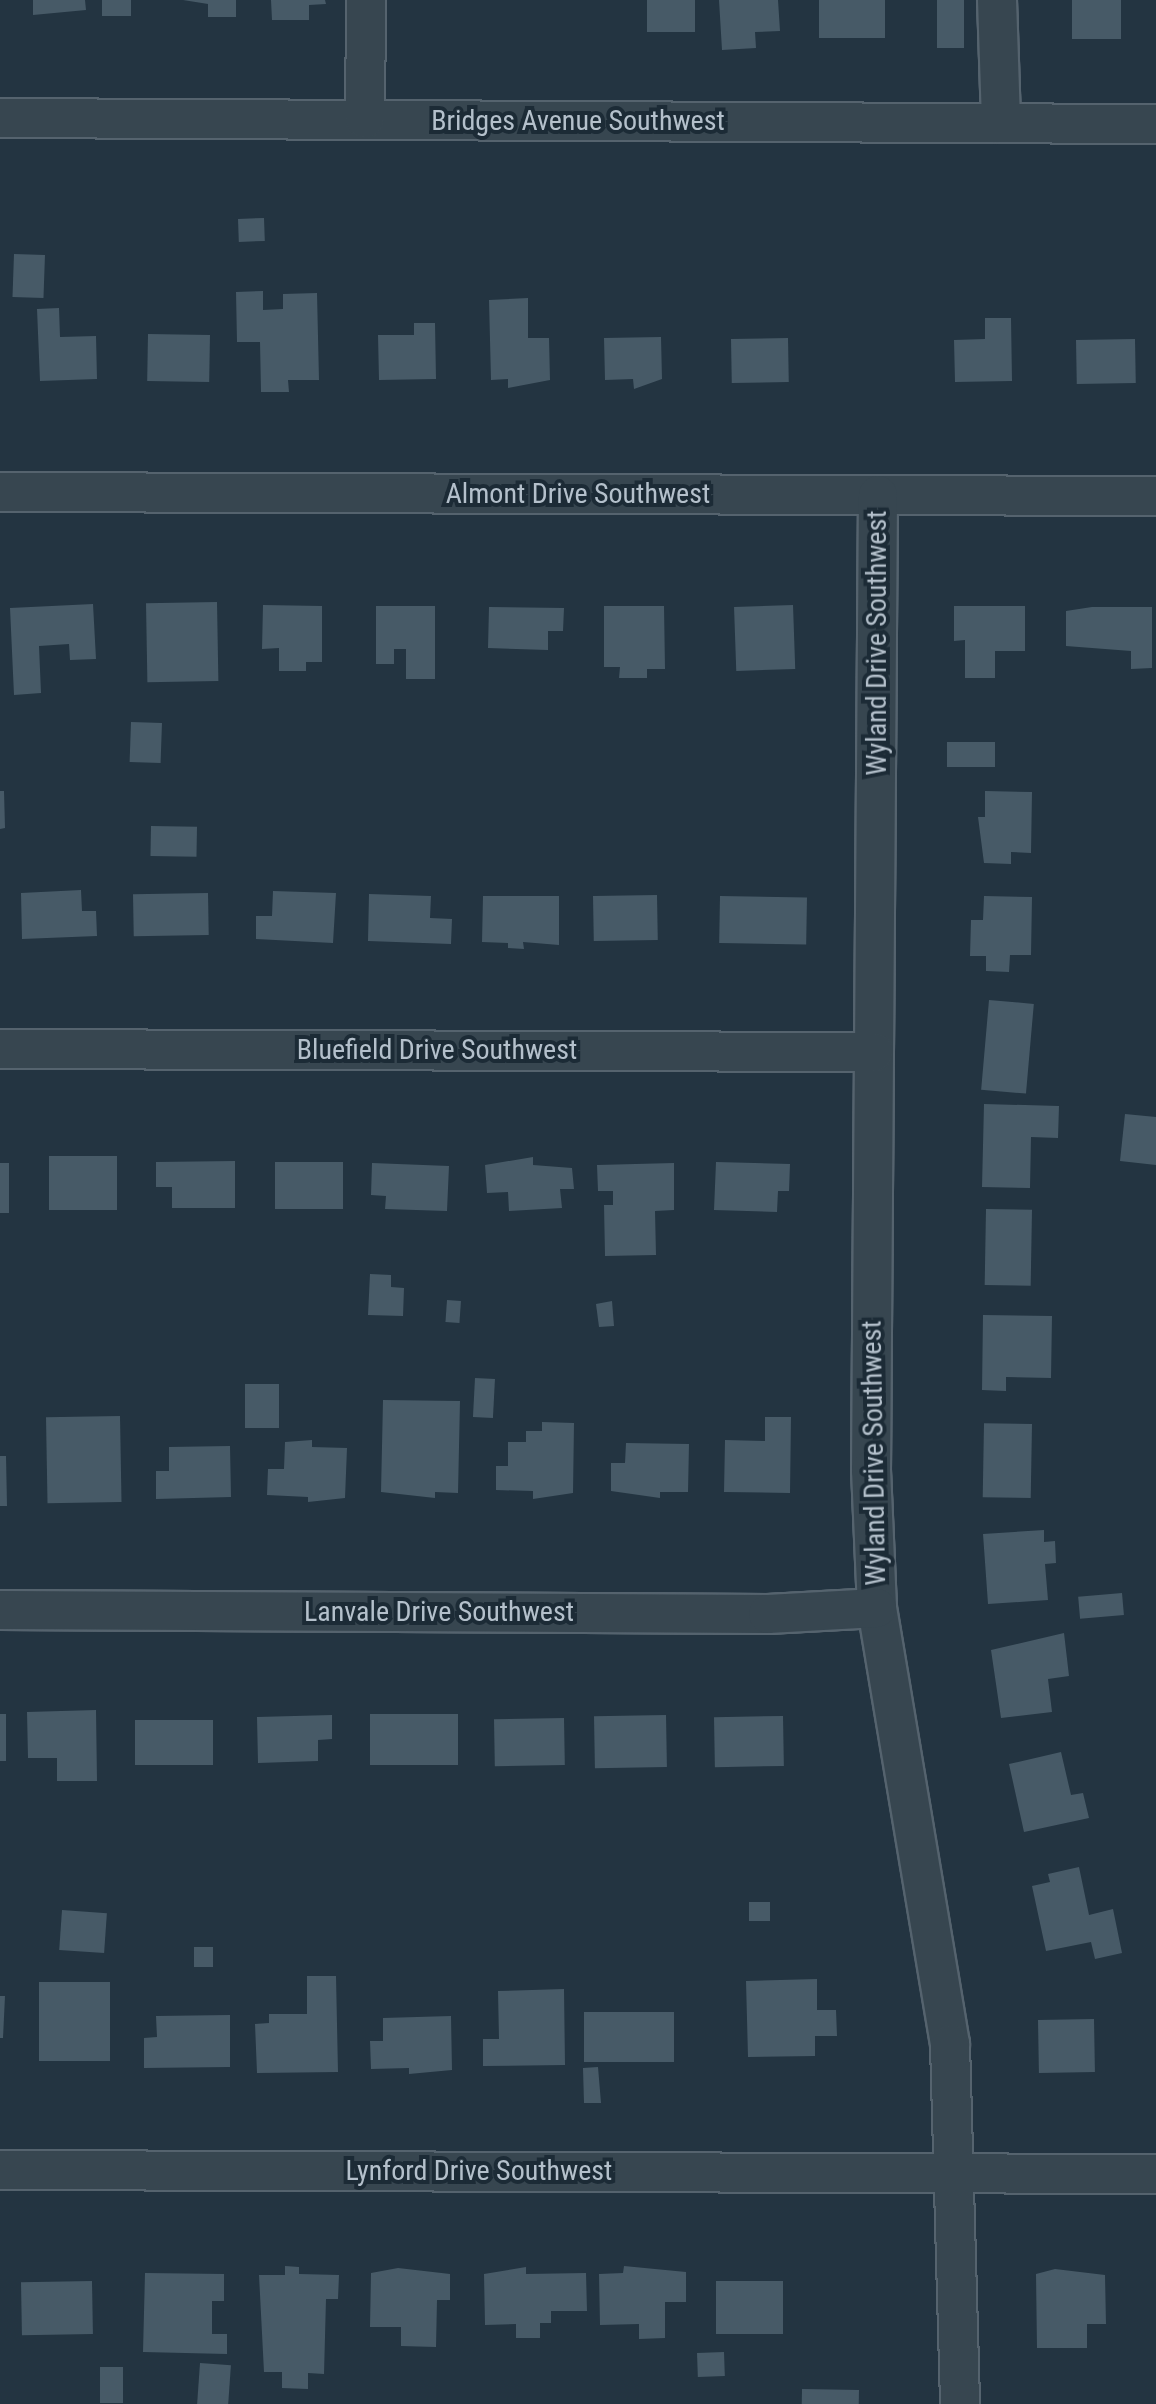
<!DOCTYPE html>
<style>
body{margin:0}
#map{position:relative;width:1156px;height:2404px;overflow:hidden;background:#233441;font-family:"Roboto Condensed",sans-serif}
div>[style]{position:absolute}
.building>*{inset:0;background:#475a67;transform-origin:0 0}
.roads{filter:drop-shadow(2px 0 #55636e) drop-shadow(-2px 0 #55636e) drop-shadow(0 2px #55636e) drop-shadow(0 -2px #55636e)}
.street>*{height:38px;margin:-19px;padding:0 19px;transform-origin:19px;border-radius:19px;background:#374650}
span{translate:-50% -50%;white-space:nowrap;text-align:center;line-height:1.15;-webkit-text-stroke:8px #1c2b36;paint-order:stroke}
.street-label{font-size:28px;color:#b4c0cb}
</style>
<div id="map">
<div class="building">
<i style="clip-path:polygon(33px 0,85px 0,86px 10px,33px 15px)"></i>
<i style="left:102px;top:0;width:29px;height:16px"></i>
<i style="clip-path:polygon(183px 0,236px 0,236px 17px,208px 17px,208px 4px)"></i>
<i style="clip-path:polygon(271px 0,325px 0,326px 4px,309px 5px,309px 20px,272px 20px)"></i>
<i style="left:647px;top:0;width:48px;height:32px"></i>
<i style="clip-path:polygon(719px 0,778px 0,780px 31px,755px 32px,756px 48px,722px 50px)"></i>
<i style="left:819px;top:0;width:66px;height:38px"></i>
<i style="left:937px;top:0;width:27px;height:48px"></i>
<i style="left:1072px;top:0;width:49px;height:39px"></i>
<i style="left:264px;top:218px;width:23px;height:26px;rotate:88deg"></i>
<i style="left:14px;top:254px;width:31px;height:43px;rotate:2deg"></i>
<i style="clip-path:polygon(263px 291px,263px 310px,283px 309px,283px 294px,317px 293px,319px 380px,288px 380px,289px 392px,261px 392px,260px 342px,237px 342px,236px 292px)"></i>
<i style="clip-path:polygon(528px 298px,528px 338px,549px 338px,550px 380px,508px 388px,508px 379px,491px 380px,489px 300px)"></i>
<i style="clip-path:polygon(59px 308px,60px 337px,96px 336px,97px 379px,40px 381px,37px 309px)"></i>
<i style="clip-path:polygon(985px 318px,1011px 318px,1012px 381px,955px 382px,954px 340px,985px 339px)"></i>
<i style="clip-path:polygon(414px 323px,435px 323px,436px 379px,379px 380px,378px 335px,414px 335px)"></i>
<i style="left:148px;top:334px;width:62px;height:47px;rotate:1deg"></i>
<i style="clip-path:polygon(661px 337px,662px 379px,634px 389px,633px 379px,605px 380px,604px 338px)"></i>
<i style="left:788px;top:338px;width:44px;height:57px;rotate:89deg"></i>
<i style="left:1135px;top:339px;width:44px;height:59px;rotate:89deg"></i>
<i style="left:217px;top:602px;width:79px;height:71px;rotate:89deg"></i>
<i style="clip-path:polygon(93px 604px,96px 659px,70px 660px,69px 644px,39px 646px,41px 693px,14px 695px,10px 608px)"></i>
<i style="clip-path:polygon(263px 605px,322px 606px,322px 662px,306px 662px,306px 671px,279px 671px,279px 648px,262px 649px)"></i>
<i style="left:793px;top:605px;width:64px;height:59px;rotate:88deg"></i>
<i style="clip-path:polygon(376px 606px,435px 606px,435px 679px,406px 679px,406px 649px,394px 649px,394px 664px,376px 664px)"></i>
<i style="clip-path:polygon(604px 606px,664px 606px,665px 669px,647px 669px,647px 678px,619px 678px,620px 667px,604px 667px)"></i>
<i style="clip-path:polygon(954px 606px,1025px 606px,1025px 651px,995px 651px,995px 678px,965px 678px,965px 640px,954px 641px)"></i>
<i style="clip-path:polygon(489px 607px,564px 608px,563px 631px,548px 631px,548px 650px,488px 648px)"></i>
<i style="clip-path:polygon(1092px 607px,1152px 607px,1152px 668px,1131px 669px,1131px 651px,1066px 646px,1066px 611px)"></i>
<i style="left:131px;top:722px;width:31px;height:40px;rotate:2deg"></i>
<i style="left:947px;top:742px;width:48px;height:25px"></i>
<i style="clip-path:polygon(0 791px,4px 791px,5px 828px,0 829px)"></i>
<i style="clip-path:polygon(985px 791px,1032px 792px,1031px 853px,1011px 852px,1011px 864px,984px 863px,978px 817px,985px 817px)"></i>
<i style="left:151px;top:826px;width:46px;height:30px;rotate:1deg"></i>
<i style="clip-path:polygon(81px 890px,82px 911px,96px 911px,97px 936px,22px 939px,21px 893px)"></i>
<i style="clip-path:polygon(273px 891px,336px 893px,333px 943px,256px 939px,256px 916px,272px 916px)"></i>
<i style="left:208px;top:893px;width:42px;height:75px;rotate:89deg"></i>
<i style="clip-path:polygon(369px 894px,431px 896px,430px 918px,452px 919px,451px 944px,368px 941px)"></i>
<i style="left:657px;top:895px;width:45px;height:64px;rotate:89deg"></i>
<i style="clip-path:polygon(483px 896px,559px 896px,559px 945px,523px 942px,524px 949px,508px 948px,508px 943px,482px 942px)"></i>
<i style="left:720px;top:896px;width:87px;height:47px;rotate:1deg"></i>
<i style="clip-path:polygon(984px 896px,1032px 897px,1031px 955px,1010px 955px,1009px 972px,986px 971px,986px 956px,970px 956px,971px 920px,983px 920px)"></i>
<i style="left:989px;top:1000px;width:45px;height:90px;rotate:5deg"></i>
<i style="clip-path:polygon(984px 1104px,1059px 1106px,1058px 1138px,1031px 1137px,1030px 1188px,982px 1187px)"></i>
<i style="clip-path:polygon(1125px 1114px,1156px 1117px,1156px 1165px,1120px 1161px)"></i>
<i style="left:117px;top:1156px;width:54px;height:68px;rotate:90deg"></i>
<i style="clip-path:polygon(533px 1157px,533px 1165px,572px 1168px,574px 1189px,560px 1189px,562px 1208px,509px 1211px,508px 1192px,487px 1193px,485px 1165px)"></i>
<i style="clip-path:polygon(235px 1161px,235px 1208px,172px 1208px,172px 1187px,156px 1187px,156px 1162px)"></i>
<i style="left:275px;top:1162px;width:68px;height:47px"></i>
<i style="clip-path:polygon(716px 1162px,790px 1164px,789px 1191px,778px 1191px,777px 1212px,714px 1210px)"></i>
<i style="left:0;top:1163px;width:9px;height:50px"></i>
<i style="clip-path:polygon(372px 1163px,449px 1166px,447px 1211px,385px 1209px,386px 1196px,371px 1195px)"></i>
<i style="clip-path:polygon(674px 1163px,674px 1210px,655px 1211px,656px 1255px,605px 1256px,604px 1205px,613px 1205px,613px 1191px,598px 1191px,597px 1165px)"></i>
<i style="left:986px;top:1209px;width:46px;height:76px;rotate:1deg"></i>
<i style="clip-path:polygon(370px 1274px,391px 1275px,391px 1287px,404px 1288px,403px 1316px,368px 1315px)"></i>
<i style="left:447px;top:1300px;width:14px;height:22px;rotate:4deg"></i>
<i style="clip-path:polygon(612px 1301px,614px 1326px,599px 1327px,596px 1304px)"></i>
<i style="clip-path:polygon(983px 1315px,1052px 1316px,1051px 1378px,1006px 1377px,1006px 1391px,982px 1390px)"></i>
<i style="left:475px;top:1378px;width:20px;height:39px;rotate:3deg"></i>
<i style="left:245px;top:1384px;width:34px;height:44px"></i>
<i style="clip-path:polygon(383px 1400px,460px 1401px,458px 1493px,435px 1492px,435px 1498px,381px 1492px)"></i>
<i style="left:120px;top:1416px;width:86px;height:74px;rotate:89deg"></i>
<i style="clip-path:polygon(765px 1417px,791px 1417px,790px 1493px,724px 1492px,725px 1440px,765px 1441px)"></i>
<i style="clip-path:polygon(542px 1422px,574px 1423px,573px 1493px,533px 1499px,533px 1491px,496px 1490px,496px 1466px,508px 1466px,508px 1442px,526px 1442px,526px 1431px,542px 1431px)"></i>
<i style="left:1032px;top:1424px;width:74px;height:48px;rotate:91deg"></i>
<i style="clip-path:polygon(312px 1440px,312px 1447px,347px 1448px,345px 1498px,308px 1502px,308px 1497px,267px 1495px,268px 1469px,284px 1469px,285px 1442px)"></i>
<i style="clip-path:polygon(626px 1443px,689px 1444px,688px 1492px,660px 1492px,660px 1498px,611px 1491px,611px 1463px,625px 1463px)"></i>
<i style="clip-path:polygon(230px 1446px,231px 1497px,156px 1499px,156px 1471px,169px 1471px,169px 1447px)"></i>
<i style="clip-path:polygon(0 1456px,6px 1456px,7px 1506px,0 1506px)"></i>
<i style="clip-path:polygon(1044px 1530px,1044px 1542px,1055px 1541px,1056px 1563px,1045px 1564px,1048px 1600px,988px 1604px,983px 1534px)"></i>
<i style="left:1122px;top:1593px;width:22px;height:44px;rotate:85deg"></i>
<i style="clip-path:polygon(1064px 1633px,1069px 1676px,1048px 1679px,1052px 1712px,1001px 1718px,991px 1650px)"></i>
<i style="clip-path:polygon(96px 1710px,97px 1781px,57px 1781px,57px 1758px,28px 1758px,27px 1712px)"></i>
<i style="left:0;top:1714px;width:6px;height:47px"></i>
<i style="left:458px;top:1714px;width:51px;height:88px;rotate:90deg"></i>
<i style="clip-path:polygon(332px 1715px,332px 1739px,318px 1740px,318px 1761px,258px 1763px,257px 1717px)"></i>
<i style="left:666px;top:1715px;width:52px;height:72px;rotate:89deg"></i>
<i style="left:783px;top:1716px;width:50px;height:69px;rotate:89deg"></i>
<i style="left:564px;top:1718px;width:47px;height:70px;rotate:89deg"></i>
<i style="left:135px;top:1720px;width:78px;height:45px"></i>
<i style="clip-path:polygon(1061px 1752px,1071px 1795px,1083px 1793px,1089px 1818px,1024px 1832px,1009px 1764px)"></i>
<i style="clip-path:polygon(1079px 1867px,1089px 1915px,1113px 1909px,1122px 1953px,1095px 1959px,1091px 1942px,1046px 1951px,1032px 1886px,1050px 1882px,1048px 1874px)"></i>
<i style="left:749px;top:1902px;width:21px;height:19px"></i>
<i style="left:62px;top:1910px;width:45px;height:40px;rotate:4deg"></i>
<i style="left:194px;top:1947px;width:19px;height:20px"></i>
<i style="clip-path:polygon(307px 1976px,336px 1976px,338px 2072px,257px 2073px,255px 2024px,269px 2023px,269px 2014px,307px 2014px)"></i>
<i style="clip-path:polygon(817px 1979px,817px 2010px,836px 2010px,837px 2036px,815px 2036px,815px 2056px,748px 2057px,746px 1981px)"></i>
<i style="left:39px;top:1982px;width:71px;height:79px"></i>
<i style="clip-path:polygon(564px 1989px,565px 2065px,483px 2066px,483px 2039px,499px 2039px,498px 1991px)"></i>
<i style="clip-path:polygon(0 1996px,5px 1996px,3px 2038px,0 2038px)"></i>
<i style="left:584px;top:2012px;width:90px;height:50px"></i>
<i style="clip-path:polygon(230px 2015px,230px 2067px,144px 2068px,144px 2038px,157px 2037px,156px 2016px)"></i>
<i style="clip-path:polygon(451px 2016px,452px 2070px,409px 2074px,409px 2068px,371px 2069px,370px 2041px,383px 2041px,383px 2018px)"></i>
<i style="left:1094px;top:2019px;width:53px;height:56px;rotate:89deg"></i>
<i style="clip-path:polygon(598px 2067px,601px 2103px,584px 2103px,583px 2068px)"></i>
<i style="clip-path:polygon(285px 2266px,299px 2267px,299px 2274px,339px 2275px,338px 2299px,326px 2299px,324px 2374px,308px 2373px,308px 2389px,282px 2388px,282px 2372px,264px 2372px,259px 2275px,285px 2275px)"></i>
<i style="clip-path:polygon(624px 2266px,686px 2272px,686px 2302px,665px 2302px,665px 2338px,639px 2339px,639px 2324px,600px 2325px,599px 2274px,623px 2273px)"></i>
<i style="clip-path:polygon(526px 2267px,526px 2274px,586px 2273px,587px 2311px,551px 2311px,551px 2323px,540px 2323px,540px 2338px,516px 2338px,516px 2324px,485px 2325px,484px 2274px)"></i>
<i style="clip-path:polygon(398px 2268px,450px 2274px,450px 2300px,437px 2300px,436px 2347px,401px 2346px,401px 2327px,370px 2327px,371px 2273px)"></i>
<i style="clip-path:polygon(1055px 2269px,1105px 2275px,1106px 2324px,1087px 2324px,1087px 2348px,1037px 2348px,1036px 2274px)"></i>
<i style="clip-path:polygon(145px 2273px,224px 2274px,224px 2301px,212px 2301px,212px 2334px,227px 2334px,227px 2354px,143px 2352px)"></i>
<i style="left:92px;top:2281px;width:53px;height:71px;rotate:89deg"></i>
<i style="left:783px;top:2281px;width:53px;height:67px;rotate:90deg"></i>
<i style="left:724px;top:2352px;width:24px;height:27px;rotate:88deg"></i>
<i style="left:200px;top:2363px;width:31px;height:41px;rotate:4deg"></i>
<i style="left:100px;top:2367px;width:23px;height:36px"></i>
<i style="left:802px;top:2389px;width:57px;height:15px;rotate:1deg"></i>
</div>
<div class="roads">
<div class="street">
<i style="left:997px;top:0;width:123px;rotate:88.1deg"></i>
<i style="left:0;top:118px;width:1156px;rotate:0.3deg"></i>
<i style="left:365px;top:119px;width:119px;rotate:-89.5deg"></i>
<i style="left:0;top:492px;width:1156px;rotate:0.2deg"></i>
<i style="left:878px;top:495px;width:975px;rotate:90.41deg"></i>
<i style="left:871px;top:1470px;width:138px;rotate:87.5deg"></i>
<i style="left:877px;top:1608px;width:442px;rotate:80.5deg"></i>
<i style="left:950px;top:2044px;width:360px;rotate:88.4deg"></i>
<i style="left:0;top:1049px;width:874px;rotate:0.2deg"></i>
<i style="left:0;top:1610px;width:768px;rotate:0.3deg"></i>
<i style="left:768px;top:1614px;width:109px;rotate:-3.2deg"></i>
<i style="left:0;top:2170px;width:1156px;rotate:0.2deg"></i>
</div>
</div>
<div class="street-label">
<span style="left:578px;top:121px">Bridges Avenue Southwest</span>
<span style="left:578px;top:494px">Almont Drive Southwest</span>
<span style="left:877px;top:643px;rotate:-90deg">Wyland Drive Southwest</span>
<span style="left:437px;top:1050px">Bluefield Drive Southwest</span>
<span style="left:874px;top:1453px;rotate:-91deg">Wyland Drive Southwest</span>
<span style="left:439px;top:1612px">Lanvale Drive Southwest</span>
<span style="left:479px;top:2171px">Lynford Drive Southwest</span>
</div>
</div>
